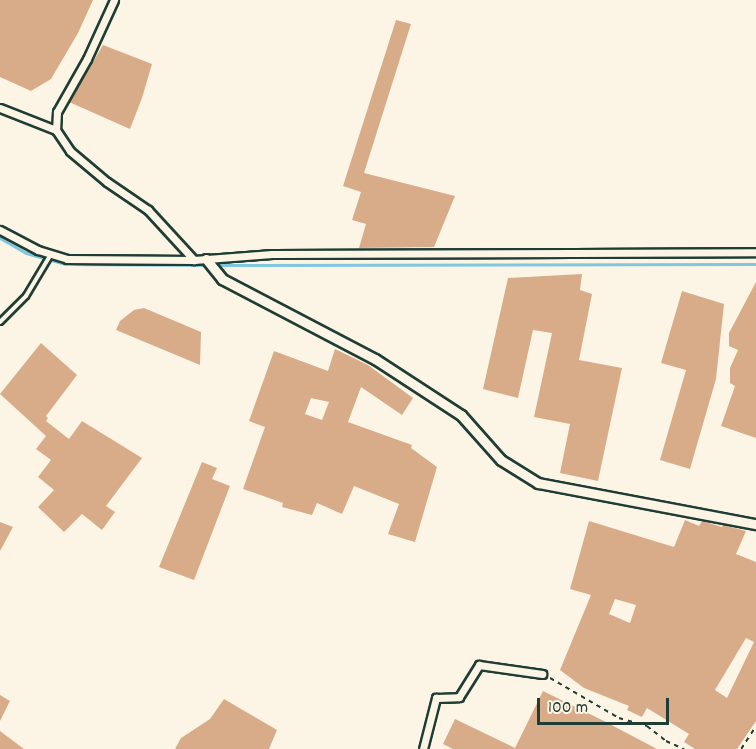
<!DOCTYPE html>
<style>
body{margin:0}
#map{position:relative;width:756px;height:749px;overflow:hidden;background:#fcf5e5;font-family:Dekko,sans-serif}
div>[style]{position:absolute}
.stream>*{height:3px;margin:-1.5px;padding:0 1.5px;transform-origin:1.5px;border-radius:1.5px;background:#7fc6df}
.building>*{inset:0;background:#d8ac89}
.path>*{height:1.5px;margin-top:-0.75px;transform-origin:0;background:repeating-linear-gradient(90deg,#1f3d34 0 4.5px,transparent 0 9px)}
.roads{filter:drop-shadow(2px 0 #1f3d34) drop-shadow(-2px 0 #1f3d34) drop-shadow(0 2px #1f3d34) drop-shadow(0 -2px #1f3d34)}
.lane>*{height:4px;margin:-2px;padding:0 2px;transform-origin:2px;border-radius:2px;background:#fcf5e5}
.street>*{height:7px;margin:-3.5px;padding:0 3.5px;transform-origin:3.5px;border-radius:3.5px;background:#fcf5e5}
.secondary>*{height:9px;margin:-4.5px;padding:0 4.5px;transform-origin:4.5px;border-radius:4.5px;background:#fcf5e5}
span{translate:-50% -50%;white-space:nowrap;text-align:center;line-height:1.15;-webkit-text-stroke:4.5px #fcf5e5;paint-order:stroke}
.scale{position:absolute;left:537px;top:698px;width:132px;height:27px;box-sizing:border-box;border:3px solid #1f3d34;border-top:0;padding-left:8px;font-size:18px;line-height:21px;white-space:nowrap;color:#1f3d34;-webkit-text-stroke:4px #fcf5e5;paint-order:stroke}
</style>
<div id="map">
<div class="stream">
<i style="left:0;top:238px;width:30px;rotate:30deg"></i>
<i style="left:26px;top:253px;width:41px;rotate:15.8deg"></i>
<i style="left:65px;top:264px;width:143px;rotate:0.4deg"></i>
<i style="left:215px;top:265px;width:541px;rotate:-0.11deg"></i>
</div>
<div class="building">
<i style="clip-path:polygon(0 0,93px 0,78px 33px,51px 79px,31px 91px,0 77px)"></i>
<i style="clip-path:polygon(396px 20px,411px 24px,364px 173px,455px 196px,434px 247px,359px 248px,366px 224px,352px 220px,361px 192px,343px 186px)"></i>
<i style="clip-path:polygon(103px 45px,152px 64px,142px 98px,130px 129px,69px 102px)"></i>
<i style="clip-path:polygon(582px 274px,580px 290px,592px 294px,579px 360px,622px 368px,598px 481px,560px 473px,570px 424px,534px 417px,552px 333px,533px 330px,518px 398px,483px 389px,508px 278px)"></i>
<i style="clip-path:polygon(756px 282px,756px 438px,721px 426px,735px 386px,730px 383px,730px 368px,738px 350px,729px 346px,729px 333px)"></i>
<i style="clip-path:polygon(682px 291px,724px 304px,716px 379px,690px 469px,660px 460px,686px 370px,661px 363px)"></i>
<i style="clip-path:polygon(144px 308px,201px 332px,200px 365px,116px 330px,120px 321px,134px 310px)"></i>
<i style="clip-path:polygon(41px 343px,77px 375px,46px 416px,48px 418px,46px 421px,69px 439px,82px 421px,142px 458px,106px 506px,115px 512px,102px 530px,82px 514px,64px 532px,38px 507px,54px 490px,38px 477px,51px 460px,36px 449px,46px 436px,0 394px)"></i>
<i style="clip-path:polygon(evenodd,335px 349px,368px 365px,413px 398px,402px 415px,361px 387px,348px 422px,412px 445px,411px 448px,437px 467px,415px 542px,388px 534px,399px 504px,354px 486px,342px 514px,317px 503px,312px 515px,282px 507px,283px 503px,243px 489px,265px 427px,249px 421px,274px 351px,328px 371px,335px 349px,311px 398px,329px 402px,322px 420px,305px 414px,311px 398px)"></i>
<i style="clip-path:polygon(202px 462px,217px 468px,212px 479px,230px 486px,194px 580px,159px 567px)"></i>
<i style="clip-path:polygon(evenodd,685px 520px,699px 526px,702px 521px,722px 527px,723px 525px,746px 531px,736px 554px,756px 562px,756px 721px,737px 749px,695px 749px,684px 742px,689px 734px,647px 708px,642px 717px,627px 710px,629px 706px,584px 688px,560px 670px,591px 595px,570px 589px,589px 521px,674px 547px,685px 520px,615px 599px,636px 605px,630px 623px,609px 614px,615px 599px,685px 520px,746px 638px,754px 642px,727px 698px,715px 690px,746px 638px)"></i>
<i style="clip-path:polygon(0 522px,13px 527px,0 551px)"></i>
<i style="clip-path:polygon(543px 691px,602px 720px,657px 749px,453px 749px,443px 744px,455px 719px,515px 748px)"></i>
<i style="clip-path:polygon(0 695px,10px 701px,0 721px)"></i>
<i style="clip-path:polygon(224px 699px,277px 730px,269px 749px,175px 749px,181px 738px,210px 719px)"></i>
<i style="clip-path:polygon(0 731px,24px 749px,0 749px)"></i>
</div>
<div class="path">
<i style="left:550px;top:678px;width:80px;rotate:30.1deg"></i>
<i style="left:619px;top:718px;width:29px;rotate:16deg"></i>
<i style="left:647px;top:726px;width:24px;rotate:38deg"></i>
<i style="left:666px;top:741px;width:20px;rotate:24deg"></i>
<i style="left:741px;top:749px;width:27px;rotate:-57deg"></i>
</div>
<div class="roads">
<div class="lane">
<i style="left:0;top:322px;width:37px;rotate:-45deg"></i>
<i style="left:26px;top:296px;width:49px;rotate:-59.2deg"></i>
</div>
<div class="street">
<i style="left:114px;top:0;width:65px;rotate:114.6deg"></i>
<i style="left:87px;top:59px;width:61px;rotate:119.5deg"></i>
<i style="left:57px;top:112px;width:18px;rotate:93deg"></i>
<i style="left:56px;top:130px;width:25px;rotate:56deg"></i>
<i style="left:70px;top:151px;width:48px;rotate:40deg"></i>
<i style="left:107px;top:182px;width:50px;rotate:34.3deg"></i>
<i style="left:148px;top:210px;width:68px;rotate:47.4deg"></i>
<i style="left:0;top:108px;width:60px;rotate:21.4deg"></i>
<i style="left:0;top:230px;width:43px;rotate:27.8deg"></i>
<i style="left:38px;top:250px;width:30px;rotate:17deg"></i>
<i style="left:67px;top:259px;width:127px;rotate:0.5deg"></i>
<i style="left:194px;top:260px;width:78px;rotate:-4.4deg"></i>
<i style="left:272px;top:254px;width:484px;rotate:-0.2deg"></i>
<i style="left:423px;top:749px;width:53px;rotate:-75.7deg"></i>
<i style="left:436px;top:698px;width:23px;rotate:-2deg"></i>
<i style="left:459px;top:697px;width:38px;rotate:-58deg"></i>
<i style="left:479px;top:665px;width:64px;rotate:8.1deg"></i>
</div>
<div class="secondary">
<i style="left:206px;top:259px;width:26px;rotate:51deg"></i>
<i style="left:222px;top:279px;width:173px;rotate:27.6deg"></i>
<i style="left:375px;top:359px;width:103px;rotate:33.1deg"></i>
<i style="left:461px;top:415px;width:60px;rotate:48.4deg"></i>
<i style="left:501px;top:460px;width:44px;rotate:31.9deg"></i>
<i style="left:538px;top:483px;width:222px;rotate:10.7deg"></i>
</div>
</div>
<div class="scale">100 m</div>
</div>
